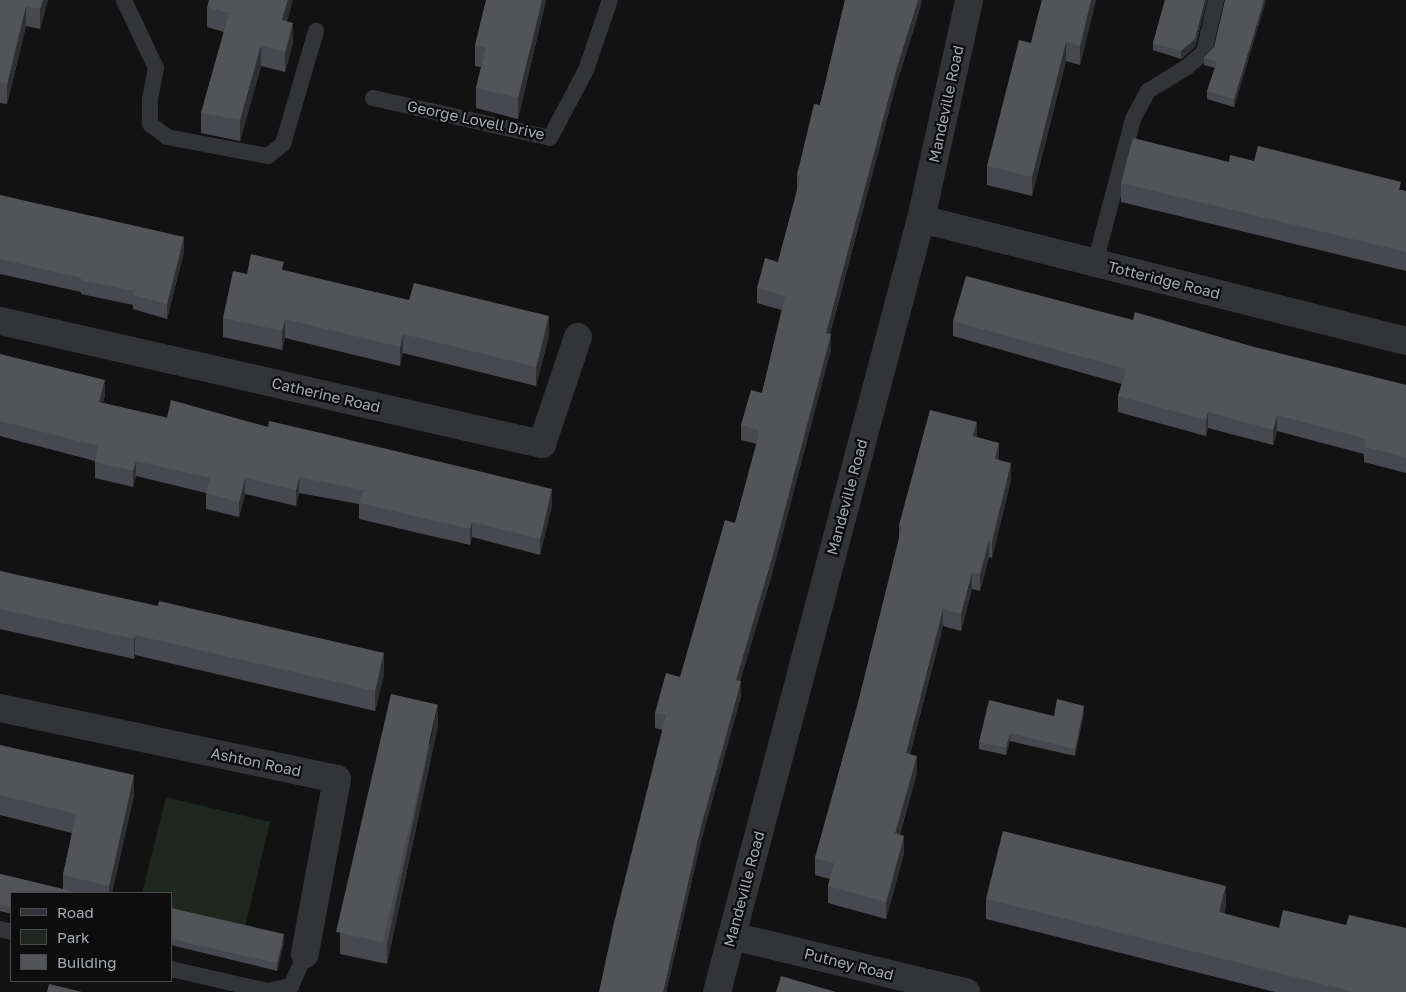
<!DOCTYPE html>
<style>
body{margin:0}
#map{position:relative;width:1406px;height:992px;overflow:hidden;background:#121213;font-family:"Golos Text",sans-serif}
div>[style]{position:absolute}
.green>*{inset:0;background:#1f261f}
.service>*{height:16px;margin:-8px;padding:0 8px;transform-origin:8px;border-radius:8px;background:#333438}
.minor>*{height:28px;margin:-14px;padding:0 14px;transform-origin:14px;border-radius:14px;background:#333438}
.wall>*{inset:0;background:#48494e}
.shaded-wall>*{inset:0;background:#2e2f32}
.building>*{inset:0;background:#525458;transform-origin:0 0}
span{translate:-50% -50%;white-space:nowrap;text-align:center;line-height:1.15;-webkit-text-stroke:4.5px #0d0d0e;paint-order:stroke}
.street-label{font-size:15px;color:#a5a9b2}
.legend{position:absolute;left:10px;top:892px;width:162px;height:90px;box-sizing:border-box;background:#0d0d0e;border:1px solid #4a4b50;margin:0;padding:6px 9px;list-style:none;font-size:15px;color:#a5a9b2}
.legend li{display:flex;align-items:center;gap:10px;height:25px}
.legend b{width:25px;border:1px solid #4a4b50}
</style>
<div id="map">
<div class="green">
<i style="clip-path:polygon(166px 797px,270px 822px,245px 927px,171px 909px,171px 893px,142px 893px)"></i>
</div>
<div class="service">
<i style="left:124px;top:0;width:75px;rotate:64.8deg"></i>
<i style="left:156px;top:68px;width:31px;rotate:101deg"></i>
<i style="left:150px;top:98px;width:26px;rotate:90deg"></i>
<i style="left:150px;top:124px;width:21px;rotate:37deg"></i>
<i style="left:167px;top:137px;width:103px;rotate:10.7deg"></i>
<i style="left:268px;top:156px;width:19px;rotate:-39deg"></i>
<i style="left:283px;top:144px;width:118px;rotate:-73.7deg"></i>
<i style="left:373px;top:98px;width:181px;rotate:12.7deg"></i>
<i style="left:550px;top:138px;width:77px;rotate:-62.1deg"></i>
<i style="left:586px;top:70px;width:74px;rotate:-71.1deg"></i>
<i style="left:1095px;top:263px;width:149px;rotate:-75.2deg"></i>
<i style="left:1133px;top:119px;width:32px;rotate:-62deg"></i>
<i style="left:1148px;top:91px;width:46px;rotate:-31.6deg"></i>
<i style="left:1187px;top:67px;width:23px;rotate:-41deg"></i>
<i style="left:1204px;top:52px;width:53px;rotate:-77deg"></i>
<i style="left:0;top:929px;width:11px;rotate:15deg"></i>
<i style="left:171px;top:969px;width:98px;rotate:12.9deg"></i>
<i style="left:267px;top:991px;width:25px;rotate:-12deg"></i>
<i style="left:291px;top:986px;width:35px;rotate:-66deg"></i>
</div>
<div class="minor">
<i style="left:921px;top:219px;width:500px;rotate:14.12deg"></i>
<i style="left:0;top:321px;width:556px;rotate:12.79deg"></i>
<i style="left:542px;top:444px;width:113px;rotate:-71.4deg"></i>
<i style="left:0;top:708px;width:344px;rotate:11.9deg"></i>
<i style="left:337px;top:779px;width:178px;rotate:100.4deg"></i>
<i style="left:732px;top:936px;width:241px;rotate:13.5deg"></i>
<i style="left:717px;top:992px;width:799px;rotate:-75.22deg"></i>
<i style="left:921px;top:219px;width:224px;rotate:-77.6deg"></i>
</div>
<div class="wall">
<i style="clip-path:polygon(0 0,48px 0,40px 29px,26px 26px,7px 104px,0 103px)"></i>
<i style="clip-path:polygon(546px 0,518px 119px,476px 108px,476px 88px,481px 67px,475px 66px,475px 45px)"></i>
<i style="clip-path:polygon(845px 0,922px 0,917px 19px,896px 85px,830px 334px,831px 349px,772px 574px,740px 681px,741px 696px,701px 841px,666px 992px,599px 992px,663px 730px,655px 728px,655px 713px,680px 677px,735px 523px,757px 444px,741px 440px,741px 425px,762px 393px,782px 310px,757px 303px,757px 288px,778px 262px,797px 190px,797px 175px,820px 105px)"></i>
<i style="clip-path:polygon(1042px 0,1096px 0,1080px 65px,1066px 61px,1032px 196px,987px 185px,987px 166px,1031px 43px)"></i>
<i style="clip-path:polygon(1165px 0,1207px 0,1195px 47px,1181px 59px,1153px 50px,1153px 43px)"></i>
<i style="clip-path:polygon(1266px 0,1234px 107px,1207px 99px,1207px 91px,1215px 68px,1204px 65px,1204px 58px)"></i>
<i style="clip-path:polygon(207px 7px,287px 21px,293px 43px,285px 72px,261px 66px,240px 141px,201px 133px,201px 113px,224px 32px,207px 27px)"></i>
<i style="clip-path:polygon(1254px 161px,1406px 191px,1406px 271px,1121px 202px,1121px 183px,1229px 162px)"></i>
<i style="clip-path:polygon(0 195px,184px 252px,167px 319px,133px 309px,133px 305px,81px 294px,81px 292px,0 274px)"></i>
<i style="clip-path:polygon(284px 270px,549px 335px,536px 386px,403px 353px,400px 366px,285px 338px,282px 350px,223px 337px,223px 318px,247px 274px)"></i>
<i style="clip-path:polygon(1133px 320px,1254px 347px,1406px 385px,1406px 473px,1364px 462px,1364px 454px,1277px 431px,1273px 445px,1208px 428px,1206px 436px,1118px 412px,1118px 396px,1122px 384px,953px 336px,953px 321px)"></i>
<i style="clip-path:polygon(0 354px,105px 395px,103px 403px,552px 505px,540px 555px,472px 537px,470px 545px,359px 519px,359px 504px,299px 493px,296px 506px,245px 494px,239px 517px,206px 509px,206px 493px,136px 476px,133px 487px,95px 478px,95px 461px,0 436px)"></i>
<i style="clip-path:polygon(977px 437px,999px 460px,1011px 480px,992px 558px,989px 557px,980px 591px,972px 589px,961px 631px,943px 626px,910px 754px,917px 773px,900px 834px,904px 853px,886px 919px,828px 903px,828px 886px,830px 879px,815px 875px,815px 858px,858px 703px,899px 539px,899px 525px)"></i>
<i style="clip-path:polygon(0 571px,384px 674px,375px 711px,135px 655px,134px 659px,0 629px)"></i>
<i style="clip-path:polygon(1084px 713px,1075px 756px,1010px 741px,1006px 755px,979px 749px,979px 742px,1054px 716px)"></i>
<i style="clip-path:polygon(438px 725px,387px 964px,340px 954px,340px 933px)"></i>
<i style="clip-path:polygon(0 745px,134px 795px,112px 893px,11px 893px,11px 914px,0 911px,0 874px,63px 889px,63px 875px,72px 833px,0 815px)"></i>
<i style="clip-path:polygon(986px 899px,1226px 906px,1224px 914px,1279px 928px,1346px 925px,1406px 992px,1275px 992px,986px 919px)"></i>
<i style="clip-path:polygon(171px 908px,284px 942px,277px 971px,171px 945px)"></i>
</div>
<div class="shaded-wall">
<i style="clip-path:polygon(43px 0,48px 0,40px 29px,40px 9px)"></i>
<i style="clip-path:polygon(288px 0,293px 0,282px 40px,282px 20px)"></i>
<i style="clip-path:polygon(542px 0,546px 0,518px 119px,518px 98px)"></i>
<i style="clip-path:polygon(918px 0,922px 0,917px 19px,896px 85px,826px 348px,826px 333px,896px 70px)"></i>
<i style="clip-path:polygon(1091px 0,1096px 0,1080px 65px,1080px 46px)"></i>
<i style="clip-path:polygon(1205px 0,1207px 0,1195px 47px,1181px 59px,1181px 51px)"></i>
<i style="clip-path:polygon(1264px 0,1266px 0,1266px 1px,1234px 107px,1234px 99px)"></i>
<i style="clip-path:polygon(26px 6px,26px 26px,7px 104px,7px 84px)"></i>
<i style="clip-path:polygon(293px 23px,293px 43px,285px 72px,285px 52px)"></i>
<i style="clip-path:polygon(1066px 42px,1066px 61px,1032px 196px,1032px 177px)"></i>
<i style="clip-path:polygon(261px 45px,261px 66px,240px 141px,240px 120px)"></i>
<i style="clip-path:polygon(184px 237px,184px 252px,167px 319px,167px 304px)"></i>
<i style="clip-path:polygon(549px 316px,549px 335px,536px 386px,536px 367px)"></i>
<i style="clip-path:polygon(285px 319px,285px 338px,282px 350px,282px 331px)"></i>
<i style="clip-path:polygon(403px 334px,403px 353px,400px 366px,400px 347px)"></i>
<i style="clip-path:polygon(831px 334px,831px 349px,772px 574px,736px 695px,736px 680px)"></i>
<i style="clip-path:polygon(105px 380px,105px 395px,99px 418px,99px 402px)"></i>
<i style="clip-path:polygon(1208px 412px,1208px 428px,1206px 436px,1206px 420px)"></i>
<i style="clip-path:polygon(1277px 415px,1277px 431px,1273px 445px,1273px 430px)"></i>
<i style="clip-path:polygon(977px 422px,977px 439px,973px 436px)"></i>
<i style="clip-path:polygon(999px 443px,999px 460px,995px 459px)"></i>
<i style="clip-path:polygon(136px 461px,136px 476px,133px 487px,133px 471px)"></i>
<i style="clip-path:polygon(1011px 463px,1011px 480px,992px 558px,992px 541px)"></i>
<i style="clip-path:polygon(299px 477px,299px 493px,296px 506px,296px 490px)"></i>
<i style="clip-path:polygon(245px 478px,245px 494px,239px 517px,239px 502px)"></i>
<i style="clip-path:polygon(552px 489px,552px 505px,540px 555px,540px 539px)"></i>
<i style="clip-path:polygon(472px 522px,472px 537px,470px 545px,470px 529px)"></i>
<i style="clip-path:polygon(989px 540px,989px 557px,980px 591px,980px 574px)"></i>
<i style="clip-path:polygon(972px 572px,972px 589px,961px 631px,961px 614px)"></i>
<i style="clip-path:polygon(943px 609px,943px 626px,906px 770px,906px 753px)"></i>
<i style="clip-path:polygon(135px 635px,135px 655px,134px 659px,134px 639px)"></i>
<i style="clip-path:polygon(384px 653px,384px 674px,375px 711px,375px 691px)"></i>
<i style="clip-path:polygon(741px 681px,741px 696px,701px 841px,666px 992px,663px 992px,701px 826px)"></i>
<i style="clip-path:polygon(438px 705px,438px 725px,387px 964px,387px 944px)"></i>
<i style="clip-path:polygon(1084px 706px,1084px 713px,1075px 756px,1075px 749px)"></i>
<i style="clip-path:polygon(1010px 733px,1010px 741px,1006px 755px,1006px 748px)"></i>
<i style="clip-path:polygon(917px 756px,917px 773px,895px 850px,895px 833px)"></i>
<i style="clip-path:polygon(134px 775px,134px 795px,112px 893px,109px 893px,109px 886px)"></i>
<i style="clip-path:polygon(904px 836px,904px 853px,886px 919px,886px 902px)"></i>
<i style="clip-path:polygon(1226px 886px,1226px 906px,1219px 932px,1219px 912px)"></i>
<i style="clip-path:polygon(284px 935px,284px 942px,277px 971px,277px 963px)"></i>
</div>
<div class="building">
<i style="clip-path:polygon(0 0,43px 0,40px 9px,26px 6px,7px 84px,0 82px)"></i>
<i style="clip-path:polygon(209px 0,288px 0,282px 20px,293px 23px,285px 52px,261px 45px,240px 120px,201px 113px,229px 13px,207px 7px)"></i>
<i style="clip-path:polygon(486px 0,542px 0,518px 98px,476px 88px,486px 48px,475px 45px)"></i>
<i style="clip-path:polygon(845px 0,918px 0,896px 70px,826px 333px,831px 334px,772px 558px,736px 680px,741px 681px,701px 826px,663px 992px,599px 992px,613px 927px,666px 715px,655px 713px,666px 673px,680px 677px,725px 520px,735px 523px,757px 441px,759px 430px,741px 425px,751px 390px,762px 393px,785px 296px,757px 288px,765px 258px,778px 262px,801px 176px,797px 175px,814px 104px,820px 105px)"></i>
<i style="clip-path:polygon(1042px 0,1091px 0,1080px 46px,1066px 42px,1032px 177px,987px 166px,1019px 40px,1031px 43px)"></i>
<i style="clip-path:polygon(1165px 0,1205px 0,1195px 39px,1181px 51px,1153px 43px)"></i>
<i style="clip-path:polygon(1225px 0,1264px 0,1234px 99px,1207px 91px,1217px 61px,1204px 58px,1214px 47px)"></i>
<i style="clip-path:polygon(1133px 138px,1229px 162px,1230px 155px,1254px 161px,1258px 146px,1401px 182px,1399px 190px,1406px 191px,1406px 252px,1121px 183px)"></i>
<i style="clip-path:polygon(0 195px,184px 237px,167px 304px,133px 295px,134px 291px,81px 280px,81px 278px,0 259px)"></i>
<i style="clip-path:polygon(251px 254px,284px 262px,282px 270px,409px 300px,414px 283px,549px 316px,536px 367px,403px 334px,400px 347px,285px 319px,282px 331px,223px 318px,233px 271px,247px 274px)"></i>
<i style="clip-path:polygon(966px 276px,1133px 320px,1135px 312px,1254px 347px,1406px 385px,1406px 457px,1364px 447px,1366px 439px,1277px 415px,1273px 430px,1208px 412px,1206px 420px,1118px 396px,1126px 369px,953px 321px)"></i>
<i style="clip-path:polygon(0 354px,105px 380px,99px 402px,167px 418px,171px 400px,268px 427px,269px 421px,321px 433px,552px 489px,540px 539px,472px 522px,470px 529px,359px 503px,364px 490px,299px 477px,296px 490px,245px 478px,239px 502px,206px 493px,210px 478px,136px 461px,133px 471px,95px 462px,98px 446px,0 421px)"></i>
<i style="clip-path:polygon(930px 410px,977px 422px,973px 436px,999px 443px,995px 459px,1011px 463px,992px 541px,989px 540px,980px 574px,972px 572px,961px 614px,943px 609px,906px 753px,917px 756px,895px 833px,904px 836px,886px 902px,828px 886px,834px 863px,815px 858px,858px 703px,902px 526px,899px 525px)"></i>
<i style="clip-path:polygon(0 571px,158px 606px,159px 601px,384px 653px,375px 691px,135px 635px,134px 639px,0 609px)"></i>
<i style="left:391px;top:694px;width:48px;height:244px;rotate:13deg"></i>
<i style="clip-path:polygon(1057px 699px,1084px 706px,1075px 749px,1010px 733px,1006px 748px,979px 742px,989px 700px,1054px 716px)"></i>
<i style="clip-path:polygon(0 745px,134px 775px,109px 886px,63px 875px,76px 814px,0 795px)"></i>
<i style="clip-path:polygon(1003px 831px,1226px 886px,1219px 912px,1279px 928px,1283px 910px,1346px 925px,1349px 915px,1406px 928px,1406px 992px,1354px 992px,986px 899px)"></i>
<i style="clip-path:polygon(0 874px,79px 893px,11px 893px,11px 907px,0 904px)"></i>
<i style="left:171px;top:908px;width:116px;height:30px;rotate:13deg"></i>
<i style="clip-path:polygon(781px 976px,836px 992px,776px 992px)"></i>
<i style="clip-path:polygon(49px 984px,82px 992px,47px 992px)"></i>
</div>
<div class="street-label">
<span style="left:946px;top:104px;rotate:-78deg">Mandeville Road</span>
<span style="left:476px;top:120px;rotate:12deg">George Lovell Drive</span>
<span style="left:1164px;top:280px;rotate:14deg">Totteridge Road</span>
<span style="left:326px;top:395px;rotate:13deg">Catherine Road</span>
<span style="left:847px;top:497px;rotate:-75deg">Mandeville Road</span>
<span style="left:256px;top:762px;rotate:12deg">Ashton Road</span>
<span style="left:744px;top:889px;rotate:-75deg">Mandeville Road</span>
<span style="left:849px;top:964px;rotate:14deg">Putney Road</span>
</div>
<ul class="legend">
<li><b style="height:6px;background:#333438"></b>Road</li>
<li><b style="height:14px;background:#1f261f"></b>Park</li>
<li><b style="height:14px;background:#525458"></b>Building</li>
</ul>
</div>
